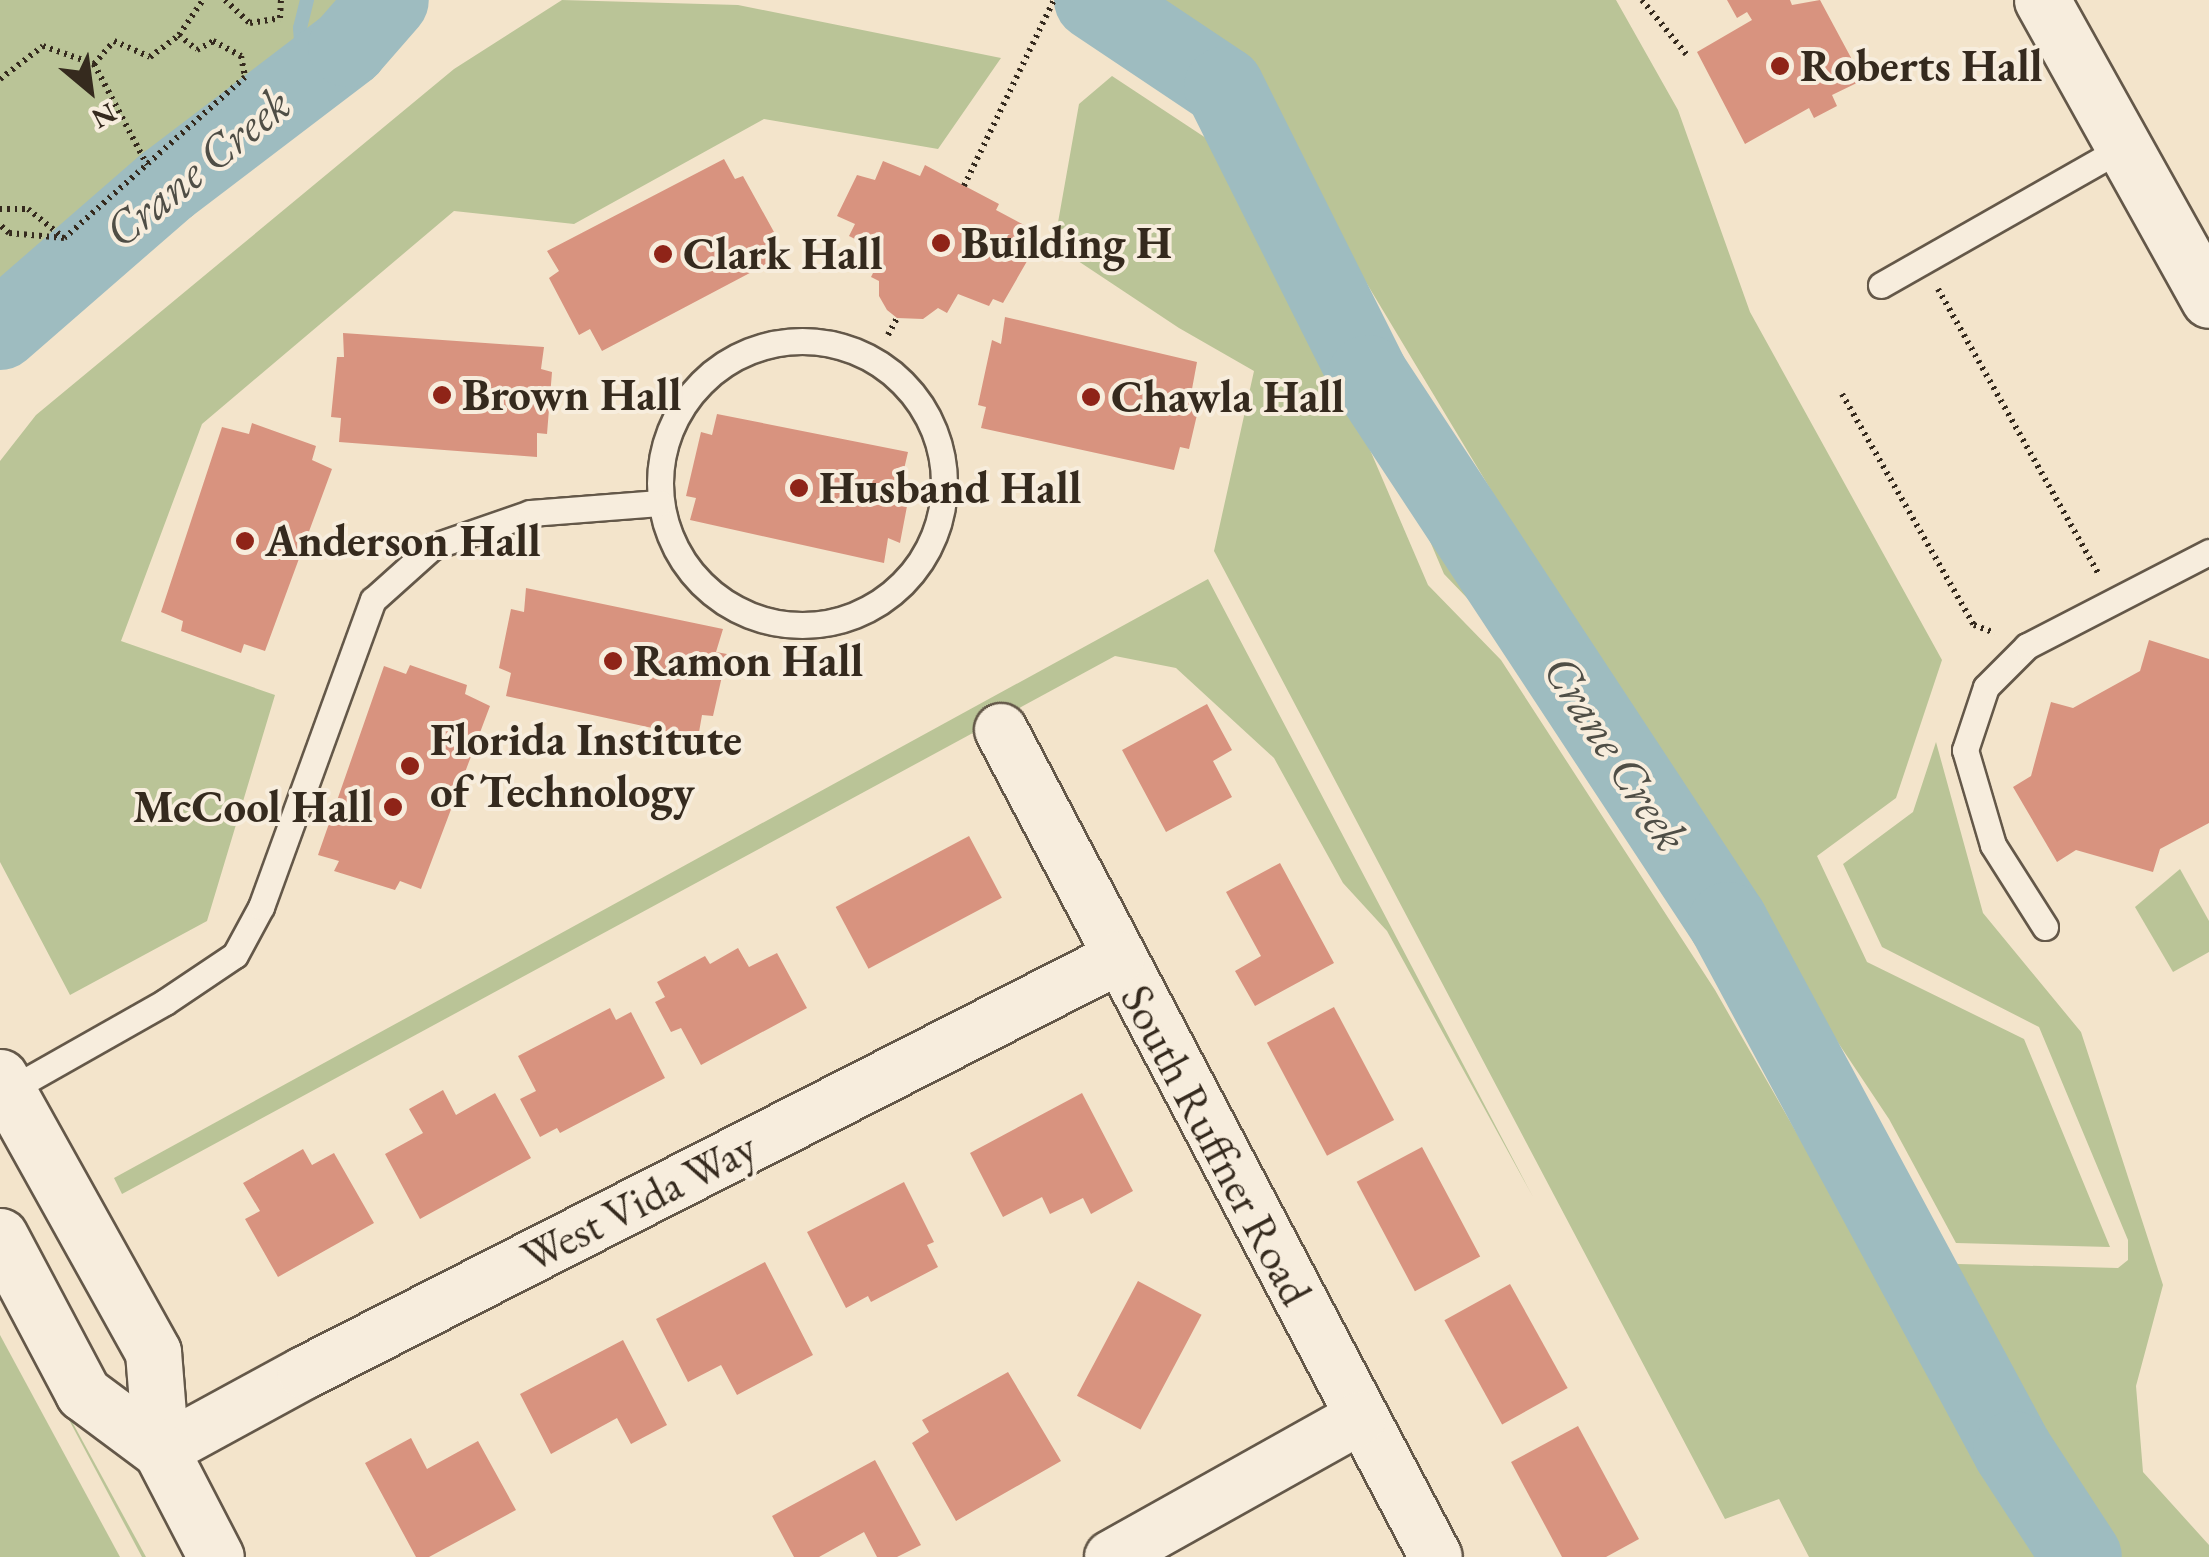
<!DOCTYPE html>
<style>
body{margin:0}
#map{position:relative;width:2209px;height:1557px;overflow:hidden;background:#f3e4cb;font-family:"EB Garamond",serif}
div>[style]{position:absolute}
.green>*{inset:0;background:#bac497}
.stream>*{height:14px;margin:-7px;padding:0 7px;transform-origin:7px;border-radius:7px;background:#9ebcc0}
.river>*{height:80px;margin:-40px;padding:0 40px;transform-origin:40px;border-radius:40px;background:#9ebcc0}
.building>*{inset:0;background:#d8937f;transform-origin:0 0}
.path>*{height:6px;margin-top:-3px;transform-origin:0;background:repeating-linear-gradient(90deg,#352a1e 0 2.5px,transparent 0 7.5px)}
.roads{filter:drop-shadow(2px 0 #645849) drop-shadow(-2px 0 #645849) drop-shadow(0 2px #645849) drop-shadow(0 -2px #645849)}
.service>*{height:25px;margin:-12.5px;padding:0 12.5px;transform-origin:12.5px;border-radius:12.5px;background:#f7eddd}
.service>.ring{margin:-12.5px;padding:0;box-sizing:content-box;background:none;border:25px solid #f7eddd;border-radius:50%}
.minor>*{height:52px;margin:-26px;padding:0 26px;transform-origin:26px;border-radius:26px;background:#f7eddd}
.tertiary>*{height:55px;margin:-27.5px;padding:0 27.5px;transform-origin:27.5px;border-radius:27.5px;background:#f7eddd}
.secondary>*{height:55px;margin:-27.5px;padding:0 27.5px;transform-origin:27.5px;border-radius:27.5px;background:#f7eddd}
.dots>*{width:28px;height:28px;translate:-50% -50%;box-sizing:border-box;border:5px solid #f7eddd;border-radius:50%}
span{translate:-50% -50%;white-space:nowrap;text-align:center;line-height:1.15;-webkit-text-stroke:8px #f7eddd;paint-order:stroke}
.poi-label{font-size:45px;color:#352a1e;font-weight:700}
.left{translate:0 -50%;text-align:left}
.right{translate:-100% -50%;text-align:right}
.street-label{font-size:45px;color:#352a1e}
.water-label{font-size:48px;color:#4f4e46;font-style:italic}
.north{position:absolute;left:40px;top:40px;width:100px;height:100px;-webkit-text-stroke:8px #f7eddd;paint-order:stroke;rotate:151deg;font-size:28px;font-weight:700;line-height:40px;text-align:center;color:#352a1e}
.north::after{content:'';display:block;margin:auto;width:35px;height:45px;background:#352a1e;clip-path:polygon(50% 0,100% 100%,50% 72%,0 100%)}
</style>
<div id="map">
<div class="green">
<i style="clip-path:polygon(0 0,389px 0,348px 47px,167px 185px,0 330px)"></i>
<i style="clip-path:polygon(562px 0,738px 5px,1001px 58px,938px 149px,764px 119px,574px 224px,454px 211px,202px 424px,121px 641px,275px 695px,207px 921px,70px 995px,0 862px,0 461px,36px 415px,454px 69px)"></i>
<i style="clip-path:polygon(1112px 0,1616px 0,1678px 110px,1750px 312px,1942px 660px,1896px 798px,1817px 856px,1867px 962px,2024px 1039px,2110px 1247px,1956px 1243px,1889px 1119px,1735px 888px,1607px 683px,1248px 86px,1168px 29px)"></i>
<i style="clip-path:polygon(1112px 76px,1212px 142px,1322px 338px,1428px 585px,1501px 660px,1715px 990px,2039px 1557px,1809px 1557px,1779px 1499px,1725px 1519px,1214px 551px,1254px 371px,1179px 328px,1054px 245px,1079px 104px)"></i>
<i style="clip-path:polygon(1445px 449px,1719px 899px,1873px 1130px,1944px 1258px,1958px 1264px,2118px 1268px,2128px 1260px,2128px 1240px,2039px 1027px,1882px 947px,1843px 864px,1913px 812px,1936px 742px,1983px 913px,2081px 1032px,2163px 1285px,2136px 1386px,2143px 1472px,2209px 1545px,2209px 1557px,2061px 1557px,1732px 980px,1517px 650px,1444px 574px,1401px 473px)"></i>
<i style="clip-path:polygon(1208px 579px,1533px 1197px,1387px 931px,1343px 883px,1274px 758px,1176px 668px,1115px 656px,122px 1194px,114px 1178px)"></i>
<i style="clip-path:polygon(2180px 869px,2209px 921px,2209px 952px,2173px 972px,2135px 907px)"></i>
<i style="clip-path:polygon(0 1290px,146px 1557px,142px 1557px)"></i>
<i style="clip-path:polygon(0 1335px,120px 1557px,0 1557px)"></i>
</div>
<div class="stream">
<i style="left:304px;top:78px;width:50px;rotate:-94.6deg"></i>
<i style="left:300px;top:28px;width:29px;rotate:-76deg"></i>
<i style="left:0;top:294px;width:31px;rotate:19deg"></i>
</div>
<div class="river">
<i style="left:1094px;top:0;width:156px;rotate:33.8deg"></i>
<i style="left:1224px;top:87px;width:322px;rotate:63.4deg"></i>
<i style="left:1368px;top:375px;width:655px;rotate:56.65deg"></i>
<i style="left:1728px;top:922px;width:601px;rotate:61.69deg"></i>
<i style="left:2013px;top:1451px;width:126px;rotate:56.9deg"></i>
<i style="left:0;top:330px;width:221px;rotate:-41deg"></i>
<i style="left:167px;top:185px;width:228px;rotate:-37.3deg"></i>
<i style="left:348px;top:47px;width:62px;rotate:-48.9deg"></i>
</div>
<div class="building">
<i style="clip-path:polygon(1727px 0,1790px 0,1792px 5px,1820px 0,1863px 80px,1832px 95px,1837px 106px,1814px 118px,1809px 108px,1745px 144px,1697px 52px,1752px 20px,1747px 12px,1737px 18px)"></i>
<i style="clip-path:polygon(724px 159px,735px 179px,743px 176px,774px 232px,767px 237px,778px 258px,602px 351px,590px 329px,579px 335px,549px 278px,559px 271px,547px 251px)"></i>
<i style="clip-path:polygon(883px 161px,920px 176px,925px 165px,999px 204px,996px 210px,1028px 227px,1018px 249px,1030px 256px,1003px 303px,993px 299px,989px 306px,958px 294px,947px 313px,938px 308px,923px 319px,897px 318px,887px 310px,879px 296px,879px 281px,871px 277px,883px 253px,849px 236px,855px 224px,837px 216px,857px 175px,875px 180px)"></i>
<i style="clip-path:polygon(1005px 317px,1197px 362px,1192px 389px,1203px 389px,1189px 449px,1180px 447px,1174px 470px,981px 428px,986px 407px,978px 405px,992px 340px,1001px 344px)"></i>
<i style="clip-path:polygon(343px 333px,544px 347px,541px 369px,552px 372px,547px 434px,537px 433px,537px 457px,339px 442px,341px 418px,331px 417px,337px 357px,344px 357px)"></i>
<i style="clip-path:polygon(717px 414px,908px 452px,902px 478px,912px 480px,900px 543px,888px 538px,884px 563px,690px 520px,696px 498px,686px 496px,701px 432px,712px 435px)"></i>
<i style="clip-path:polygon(252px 423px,316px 446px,312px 460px,332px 469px,265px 651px,244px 644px,241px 653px,181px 631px,183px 621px,161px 612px,222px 427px,249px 434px)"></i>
<i style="clip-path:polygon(526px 588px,723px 629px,716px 652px,727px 654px,713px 716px,702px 715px,698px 738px,506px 696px,511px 673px,499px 668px,511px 609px,524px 612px)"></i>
<i style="clip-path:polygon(2149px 640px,2209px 659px,2209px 823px,2160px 849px,2153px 872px,2076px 850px,2057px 862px,2013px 787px,2031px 776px,2051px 702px,2073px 708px,2140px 671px)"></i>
<i style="clip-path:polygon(410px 665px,467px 685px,465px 694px,490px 706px,421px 889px,400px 881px,395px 890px,334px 871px,339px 861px,318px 855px,384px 666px,406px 674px)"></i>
<i style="clip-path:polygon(1207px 704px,1232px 750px,1213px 761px,1232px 797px,1166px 832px,1122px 750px)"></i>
<i style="left:969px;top:836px;width:70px;height:151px;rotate:62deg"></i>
<i style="clip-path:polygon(1280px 863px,1334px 963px,1255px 1006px,1235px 971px,1261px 956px,1226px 892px)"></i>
<i style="clip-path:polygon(738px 948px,749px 967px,777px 953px,807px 1008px,701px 1065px,681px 1028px,671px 1032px,655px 1002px,665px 997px,657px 982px,705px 956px,710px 964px)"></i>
<i style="left:1334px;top:1007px;width:128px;height:76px;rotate:62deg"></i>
<i style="clip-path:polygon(610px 1008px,616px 1020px,631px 1012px,665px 1078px,560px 1133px,557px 1128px,540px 1137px,520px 1099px,536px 1091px,518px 1056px)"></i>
<i style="clip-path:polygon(443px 1090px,456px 1115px,495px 1093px,531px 1158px,420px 1219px,385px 1154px,423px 1133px,409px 1109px)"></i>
<i style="clip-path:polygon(1082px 1093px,1133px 1191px,1091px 1214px,1083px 1198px,1050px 1214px,1042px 1197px,1003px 1217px,970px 1153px)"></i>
<i style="left:1422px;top:1147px;width:124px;height:74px;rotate:62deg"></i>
<i style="clip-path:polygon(303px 1149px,312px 1165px,334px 1153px,374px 1223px,278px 1277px,245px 1219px,260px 1211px,243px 1183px)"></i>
<i style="clip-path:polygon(904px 1182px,934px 1242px,927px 1245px,938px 1267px,871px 1302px,868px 1296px,846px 1308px,807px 1232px)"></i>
<i style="clip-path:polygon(765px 1262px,813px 1355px,737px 1395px,721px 1365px,688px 1382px,656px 1319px)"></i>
<i style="left:1138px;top:1281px;width:72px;height:130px;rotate:28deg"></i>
<i style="left:1510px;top:1284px;width:119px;height:75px;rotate:61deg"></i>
<i style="clip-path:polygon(623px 1340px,667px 1425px,631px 1444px,617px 1418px,551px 1454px,520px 1394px)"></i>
<i style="clip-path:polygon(1008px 1372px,1061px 1461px,956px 1521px,912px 1443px,929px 1432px,922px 1420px)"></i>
<i style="clip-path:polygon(1578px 1426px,1639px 1539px,1606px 1557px,1562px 1557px,1511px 1462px)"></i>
<i style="clip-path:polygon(411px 1438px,427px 1469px,478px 1441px,516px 1510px,429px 1557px,416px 1557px,365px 1463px)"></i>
<i style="clip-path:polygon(875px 1460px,921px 1545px,897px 1557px,877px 1557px,864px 1532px,819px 1557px,794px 1557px,772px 1516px)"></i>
</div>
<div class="path">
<i style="left:225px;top:0;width:34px;rotate:43deg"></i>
<i style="left:250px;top:23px;width:30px;rotate:-9deg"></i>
<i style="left:280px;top:18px;width:18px;rotate:-87deg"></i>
<i style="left:1642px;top:0;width:70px;rotate:50.8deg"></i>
<i style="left:179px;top:35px;width:42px;rotate:-55.6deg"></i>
<i style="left:94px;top:64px;width:114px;rotate:62.3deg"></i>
<i style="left:0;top:79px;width:54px;rotate:-37.5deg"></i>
<i style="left:43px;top:46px;width:54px;rotate:19.4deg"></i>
<i style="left:94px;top:64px;width:30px;rotate:-49deg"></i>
<i style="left:114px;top:41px;width:39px;rotate:24deg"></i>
<i style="left:150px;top:57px;width:36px;rotate:-37deg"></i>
<i style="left:179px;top:35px;width:23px;rotate:40deg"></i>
<i style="left:197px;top:50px;width:18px;rotate:-29deg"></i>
<i style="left:213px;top:41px;width:32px;rotate:28deg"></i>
<i style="left:241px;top:56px;width:21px;rotate:79deg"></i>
<i style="left:245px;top:77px;width:242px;rotate:138.3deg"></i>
<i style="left:64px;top:238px;width:55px;rotate:-174.8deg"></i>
<i style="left:9px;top:233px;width:12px;rotate:-138deg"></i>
<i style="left:964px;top:186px;width:207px;rotate:-64.2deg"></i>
<i style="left:0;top:209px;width:28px"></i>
<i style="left:28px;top:209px;width:46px;rotate:38.9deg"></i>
<i style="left:1938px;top:289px;width:328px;rotate:60.6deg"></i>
<i style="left:888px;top:335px;width:19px;rotate:-62deg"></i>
<i style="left:1842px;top:394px;width:266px;rotate:60.3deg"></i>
<i style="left:1974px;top:625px;width:22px;rotate:21deg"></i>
</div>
<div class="roads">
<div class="service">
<i style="left:1881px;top:285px;width:279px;rotate:-29.6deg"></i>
<i class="ring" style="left:660px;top:341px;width:259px;height:259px"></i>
<i style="left:2045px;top:927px;width:97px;rotate:-122.4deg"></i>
<i style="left:1993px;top:845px;width:99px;rotate:-106.4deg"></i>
<i style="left:1965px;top:750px;width:66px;rotate:-71.6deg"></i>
<i style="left:1986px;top:687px;width:58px;rotate:-45deg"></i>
<i style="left:2027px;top:646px;width:205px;rotate:-27.3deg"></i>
<i style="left:8px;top:1091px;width:180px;rotate:-29.5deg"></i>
<i style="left:165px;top:1002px;width:84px;rotate:-33.9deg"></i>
<i style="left:235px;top:955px;width:55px;rotate:-61.6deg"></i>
<i style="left:261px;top:907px;width:327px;rotate:-70deg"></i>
<i style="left:373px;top:600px;width:79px;rotate:-41.9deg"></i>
<i style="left:432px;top:547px;width:104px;rotate:-19.1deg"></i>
<i style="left:530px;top:513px;width:130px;rotate:-4.4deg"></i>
</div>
<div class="minor">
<i style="left:1001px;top:730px;width:934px;rotate:62.26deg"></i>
<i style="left:161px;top:1451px;width:163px;rotate:-28.6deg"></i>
<i style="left:304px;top:1373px;width:914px;rotate:-27.01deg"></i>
<i style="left:1111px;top:1557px;width:285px;rotate:-29.2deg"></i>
</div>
<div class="tertiary">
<i style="left:2042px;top:0;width:343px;rotate:60.9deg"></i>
</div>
<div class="secondary">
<i style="left:0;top:1077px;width:315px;rotate:60.9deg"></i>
<i style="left:153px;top:1352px;width:99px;rotate:85.4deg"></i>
<i style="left:161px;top:1451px;width:119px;rotate:62.6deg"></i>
<i style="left:0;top:1236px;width:178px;rotate:62.1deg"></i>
<i style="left:83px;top:1393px;width:97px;rotate:36.6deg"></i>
</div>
</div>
<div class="dots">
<i style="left:1780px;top:66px;background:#8f2418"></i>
<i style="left:941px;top:243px;background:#8f2418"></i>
<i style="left:663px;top:254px;background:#8f2418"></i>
<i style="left:442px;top:395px;background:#8f2418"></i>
<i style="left:1091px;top:397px;background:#8f2418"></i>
<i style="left:799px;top:488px;background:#8f2418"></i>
<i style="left:245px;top:541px;background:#8f2418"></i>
<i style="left:613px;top:661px;background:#8f2418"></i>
<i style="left:410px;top:766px;background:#8f2418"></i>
<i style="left:393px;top:807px;background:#8f2418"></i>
</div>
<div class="poi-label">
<span class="left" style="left:1800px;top:66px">Roberts Hall</span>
<span class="left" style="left:961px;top:243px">Building H</span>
<span class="left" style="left:683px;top:254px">Clark Hall</span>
<span class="left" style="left:462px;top:395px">Brown Hall</span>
<span class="left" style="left:1111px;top:397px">Chawla Hall</span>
<span class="left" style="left:819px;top:488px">Husband Hall</span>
<span class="left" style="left:265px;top:541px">Anderson Hall</span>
<span class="left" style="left:633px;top:661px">Ramon Hall</span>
<span class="left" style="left:430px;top:766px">Florida Institute<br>of Technology</span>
<span class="right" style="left:373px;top:807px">McCool Hall</span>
</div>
<div class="street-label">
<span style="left:1216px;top:1145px;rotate:62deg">South Ruffner Road</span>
<span style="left:639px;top:1202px;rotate:-27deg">West Vida Way</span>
</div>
<div class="water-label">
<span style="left:197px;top:167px;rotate:-39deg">Crane Creek</span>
<span style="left:1616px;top:753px;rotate:57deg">Crane Creek</span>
</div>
<div class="north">N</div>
</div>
